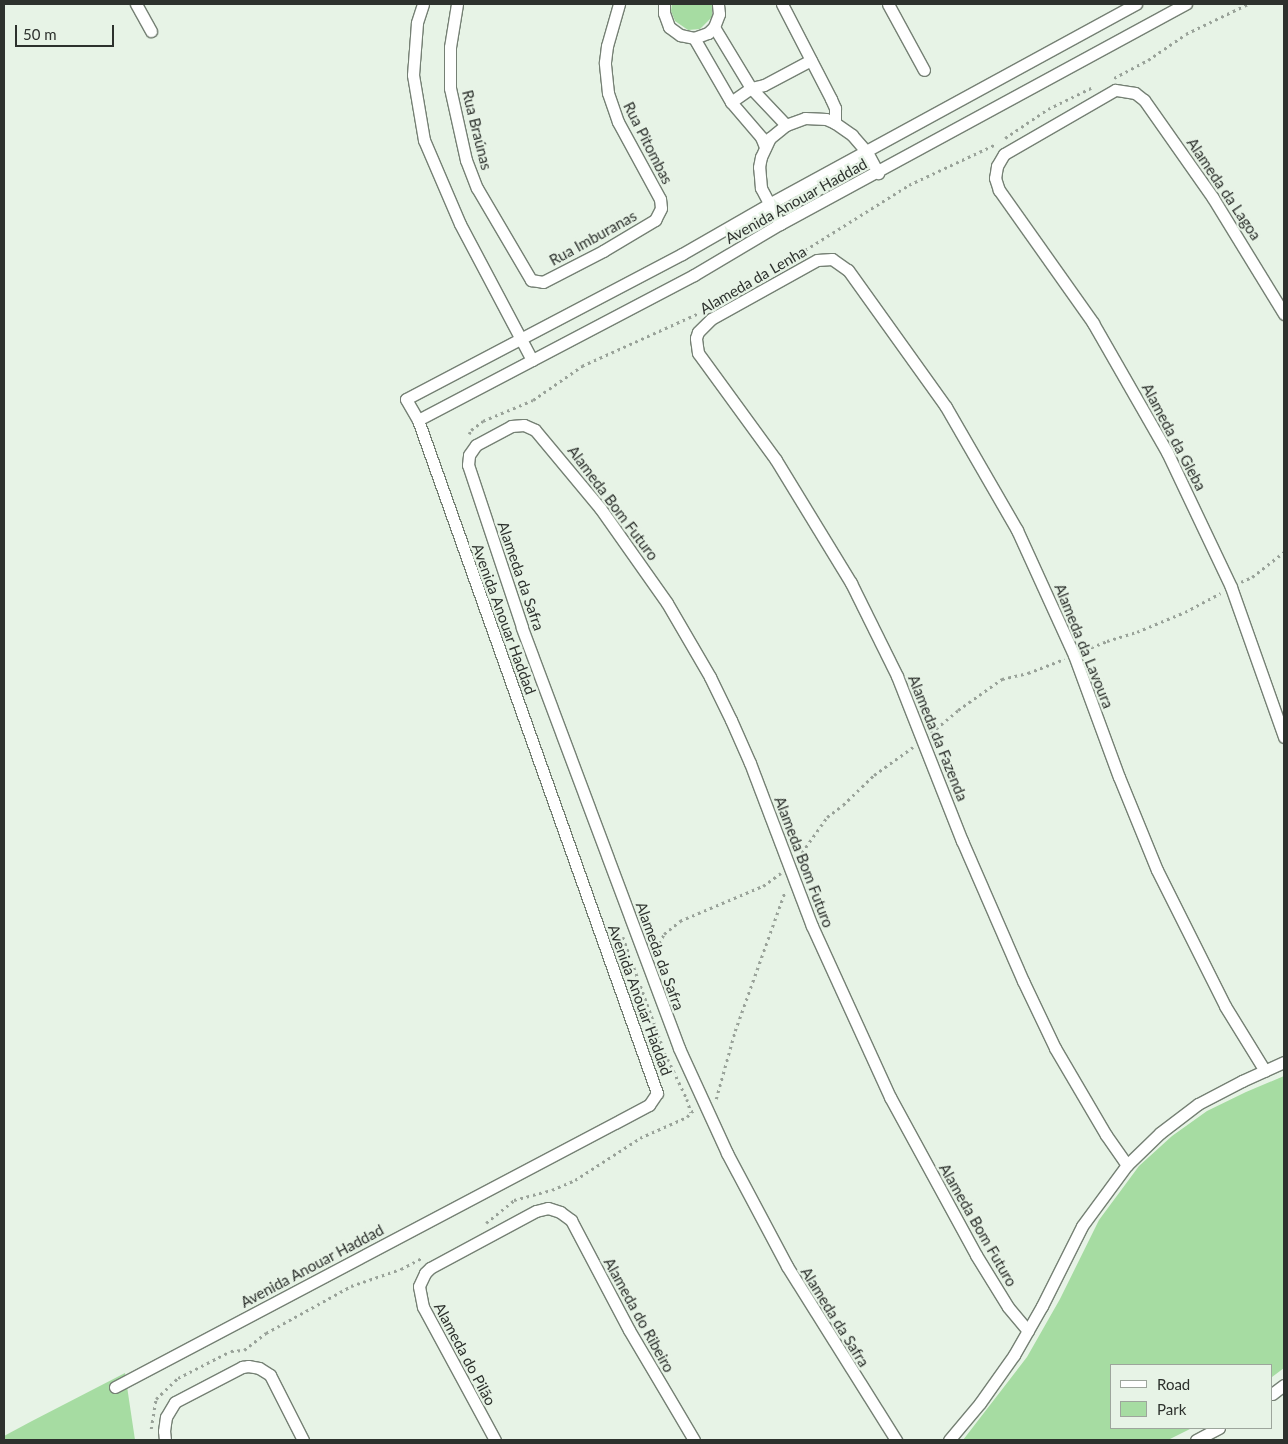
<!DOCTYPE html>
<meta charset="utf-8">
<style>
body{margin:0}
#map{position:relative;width:1288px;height:1444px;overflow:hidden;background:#e7f3e6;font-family:Lato,sans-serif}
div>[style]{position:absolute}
.green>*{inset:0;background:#a6dca2}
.path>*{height:2.5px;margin-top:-1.25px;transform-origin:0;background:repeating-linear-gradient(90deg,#99a299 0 2.5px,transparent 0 6.5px)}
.roads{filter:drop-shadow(1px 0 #758074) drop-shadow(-1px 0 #758074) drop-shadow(0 1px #758074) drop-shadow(0 -1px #758074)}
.minor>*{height:11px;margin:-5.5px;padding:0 5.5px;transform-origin:5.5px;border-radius:5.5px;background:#fff}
span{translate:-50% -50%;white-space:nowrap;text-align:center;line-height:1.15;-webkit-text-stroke:4.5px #e7f3e6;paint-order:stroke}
.street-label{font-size:15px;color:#2d312d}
.frame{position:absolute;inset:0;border:5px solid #2d312d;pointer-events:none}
.legend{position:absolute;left:1110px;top:1364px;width:162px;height:65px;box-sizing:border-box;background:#e7f3e6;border:1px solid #9da59c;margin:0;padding:6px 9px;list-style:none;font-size:15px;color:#2d312d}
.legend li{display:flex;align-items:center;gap:10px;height:25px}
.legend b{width:25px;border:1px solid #9da59c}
.scale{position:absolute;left:15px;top:25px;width:99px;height:22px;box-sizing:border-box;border:2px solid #2d312d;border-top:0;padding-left:6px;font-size:15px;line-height:18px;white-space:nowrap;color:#2d312d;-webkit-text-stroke:4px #e7f3e6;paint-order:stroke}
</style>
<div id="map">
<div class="green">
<i style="clip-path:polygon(672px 4px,712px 4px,712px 17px,700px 29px,688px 30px,675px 21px,671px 11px)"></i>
<i style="clip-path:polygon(1284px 1076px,1284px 1368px,1272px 1377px,1272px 1365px,1112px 1365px,1112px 1428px,1192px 1428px,1168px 1440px,963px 1440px,1027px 1357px,1060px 1299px,1099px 1220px,1139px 1166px,1172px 1136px,1207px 1111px,1246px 1092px)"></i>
<i style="clip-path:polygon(125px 1373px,135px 1440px,4px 1440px,4px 1436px,32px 1421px)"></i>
</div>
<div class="path">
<i style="left:1114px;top:78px;width:38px;rotate:-28deg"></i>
<i style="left:1148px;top:60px;width:46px;rotate:-34.4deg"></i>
<i style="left:1186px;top:34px;width:69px;rotate:-25.8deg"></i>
<i style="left:1005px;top:138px;width:52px;rotate:-34deg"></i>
<i style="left:1048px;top:109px;width:48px;rotate:-26deg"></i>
<i style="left:794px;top:257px;width:136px;rotate:-32.1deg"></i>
<i style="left:909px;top:185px;width:96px;rotate:-25.2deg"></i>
<i style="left:469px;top:434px;width:4px;rotate:-63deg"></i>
<i style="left:471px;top:430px;width:15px;rotate:-37deg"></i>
<i style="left:483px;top:421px;width:54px;rotate:-22.8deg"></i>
<i style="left:533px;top:400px;width:60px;rotate:-34.8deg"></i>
<i style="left:582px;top:366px;width:128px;rotate:-24.4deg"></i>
<i style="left:1241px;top:582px;width:12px;rotate:-24deg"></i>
<i style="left:1252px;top:577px;width:41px;rotate:-38deg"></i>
<i style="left:1085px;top:650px;width:24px;rotate:-22deg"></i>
<i style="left:1107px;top:641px;width:31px;rotate:-17deg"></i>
<i style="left:1137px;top:632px;width:52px;rotate:-22.6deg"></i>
<i style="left:1185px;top:612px;width:40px;rotate:-28deg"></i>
<i style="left:931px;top:733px;width:35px;rotate:-40deg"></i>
<i style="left:958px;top:710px;width:54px;rotate:-35.2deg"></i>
<i style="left:1002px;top:679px;width:27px;rotate:-13deg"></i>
<i style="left:1028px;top:673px;width:39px;rotate:-21deg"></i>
<i style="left:798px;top:858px;width:50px;rotate:-54.7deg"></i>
<i style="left:827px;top:817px;width:20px;rotate:-37deg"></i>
<i style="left:843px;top:805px;width:43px;rotate:-44.1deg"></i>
<i style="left:874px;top:775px;width:48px;rotate:-35.7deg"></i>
<i style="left:623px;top:937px;width:123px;rotate:70.1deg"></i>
<i style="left:665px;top:1053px;width:51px;rotate:64.4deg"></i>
<i style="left:687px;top:1099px;width:14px;rotate:73deg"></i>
<i style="left:691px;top:1112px;width:4px;rotate:-27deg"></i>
<i style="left:656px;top:949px;width:17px;rotate:-62deg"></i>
<i style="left:664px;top:934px;width:21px;rotate:-39deg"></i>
<i style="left:680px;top:921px;width:90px;rotate:-22.9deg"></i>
<i style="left:763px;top:886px;width:22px;rotate:-36deg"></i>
<i style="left:716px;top:1099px;width:71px;rotate:-74.4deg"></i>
<i style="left:735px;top:1031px;width:149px;rotate:-70.3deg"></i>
<i style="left:486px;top:1223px;width:36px;rotate:-39deg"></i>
<i style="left:514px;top:1200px;width:39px;rotate:-15deg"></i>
<i style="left:552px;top:1190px;width:25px;rotate:-23deg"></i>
<i style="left:575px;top:1180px;width:77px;rotate:-32.9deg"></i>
<i style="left:640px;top:1138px;width:51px;rotate:-24.1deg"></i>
<i style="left:687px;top:1117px;width:6px;rotate:-51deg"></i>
<i style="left:151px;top:1429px;width:30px;rotate:-81deg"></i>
<i style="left:156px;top:1399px;width:30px;rotate:-44deg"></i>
<i style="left:178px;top:1378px;width:59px;rotate:-27deg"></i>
<i style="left:231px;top:1351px;width:13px;rotate:-4deg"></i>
<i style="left:244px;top:1350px;width:28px;rotate:-38deg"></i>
<i style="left:266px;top:1333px;width:97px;rotate:-28.9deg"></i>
<i style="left:351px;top:1286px;width:53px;rotate:-18.8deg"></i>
<i style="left:401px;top:1269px;width:24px;rotate:-28deg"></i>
</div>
<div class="roads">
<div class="minor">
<i style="left:136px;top:4px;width:31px;rotate:61deg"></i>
<i style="left:423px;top:4px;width:20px;rotate:108deg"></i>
<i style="left:417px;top:23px;width:52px;rotate:94.4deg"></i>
<i style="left:413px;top:75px;width:66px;rotate:80.4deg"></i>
<i style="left:424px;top:140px;width:91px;rotate:66.8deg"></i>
<i style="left:460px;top:224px;width:154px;rotate:62.1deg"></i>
<i style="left:457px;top:4px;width:44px;rotate:99.2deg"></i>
<i style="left:450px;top:47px;width:41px;rotate:90deg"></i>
<i style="left:450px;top:88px;width:74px;rotate:77.5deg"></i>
<i style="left:466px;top:160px;width:30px;rotate:69deg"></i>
<i style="left:477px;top:188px;width:107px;rotate:59.6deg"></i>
<i style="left:531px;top:280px;width:12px;rotate:9deg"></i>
<i style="left:543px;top:282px;width:68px;rotate:-27.3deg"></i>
<i style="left:603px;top:251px;width:61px;rotate:-30.8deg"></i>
<i style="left:655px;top:220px;width:13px;rotate:-63deg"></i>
<i style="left:661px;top:208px;width:9px;rotate:-96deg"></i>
<i style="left:660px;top:199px;width:88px;rotate:-118.6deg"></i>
<i style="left:618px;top:122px;width:31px;rotate:-109deg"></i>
<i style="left:608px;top:93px;width:31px;rotate:-96deg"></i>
<i style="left:605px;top:62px;width:16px;rotate:-83deg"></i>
<i style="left:607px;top:46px;width:44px;rotate:-74.1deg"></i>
<i style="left:664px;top:4px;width:9px;rotate:90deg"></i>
<i style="left:664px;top:13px;width:15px;rotate:70deg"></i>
<i style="left:669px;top:27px;width:14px;rotate:36deg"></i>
<i style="left:680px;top:35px;width:14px;rotate:12deg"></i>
<i style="left:694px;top:38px;width:15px;rotate:-20deg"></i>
<i style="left:708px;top:33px;width:8px;rotate:-45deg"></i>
<i style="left:714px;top:27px;width:14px;rotate:-69deg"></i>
<i style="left:719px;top:14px;width:10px;rotate:-96deg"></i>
<i style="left:782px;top:4px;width:107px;rotate:62.7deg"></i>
<i style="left:831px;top:99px;width:10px;rotate:66deg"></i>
<i style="left:835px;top:108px;width:15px;rotate:90deg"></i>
<i style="left:888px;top:4px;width:75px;rotate:61.4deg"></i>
<i style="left:714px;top:27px;width:71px;rotate:58.8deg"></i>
<i style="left:751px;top:88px;width:51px;rotate:46.6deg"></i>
<i style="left:694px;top:38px;width:74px;rotate:60deg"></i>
<i style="left:731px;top:102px;width:46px;rotate:49.4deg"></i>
<i style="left:761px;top:137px;width:11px;rotate:68deg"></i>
<i style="left:731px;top:102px;width:24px;rotate:-35deg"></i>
<i style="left:751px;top:88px;width:13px;rotate:-13deg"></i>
<i style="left:764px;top:85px;width:53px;rotate:-28deg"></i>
<i style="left:780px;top:224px;width:41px;rotate:-117.8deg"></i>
<i style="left:761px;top:188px;width:21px;rotate:-95deg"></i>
<i style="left:759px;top:167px;width:10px;rotate:-79deg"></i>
<i style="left:761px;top:157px;width:21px;rotate:-65deg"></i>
<i style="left:770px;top:138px;width:21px;rotate:-39deg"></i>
<i style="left:786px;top:125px;width:20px;rotate:-20deg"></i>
<i style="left:805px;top:118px;width:21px;rotate:3deg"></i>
<i style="left:826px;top:119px;width:10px;rotate:24deg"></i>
<i style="left:835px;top:123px;width:21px;rotate:35deg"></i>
<i style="left:852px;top:135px;width:23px;rotate:49deg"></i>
<i style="left:867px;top:152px;width:24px;rotate:62deg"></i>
<i style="left:1284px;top:314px;width:136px;rotate:-121.5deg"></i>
<i style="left:1213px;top:198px;width:120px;rotate:-125.1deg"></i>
<i style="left:1144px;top:100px;width:11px;rotate:-142deg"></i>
<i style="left:1135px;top:93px;width:20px;rotate:-171deg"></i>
<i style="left:1115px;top:90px;width:128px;rotate:150deg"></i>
<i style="left:1004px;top:154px;width:14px;rotate:120deg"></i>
<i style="left:997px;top:166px;width:12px;rotate:99deg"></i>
<i style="left:995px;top:178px;width:13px;rotate:72deg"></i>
<i style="left:999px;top:190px;width:163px;rotate:54.7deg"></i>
<i style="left:1093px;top:323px;width:149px;rotate:60.2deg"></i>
<i style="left:1167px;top:452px;width:149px;rotate:64.6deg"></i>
<i style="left:1231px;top:587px;width:159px;rotate:70.5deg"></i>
<i style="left:418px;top:420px;width:312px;rotate:-27.7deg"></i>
<i style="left:694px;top:275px;width:100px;rotate:-30.7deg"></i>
<i style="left:780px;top:224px;width:462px;rotate:-28.5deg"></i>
<i style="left:1127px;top:1165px;width:37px;rotate:-125deg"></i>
<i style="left:1106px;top:1135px;width:101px;rotate:-120.4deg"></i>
<i style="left:1055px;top:1048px;width:74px;rotate:-115.5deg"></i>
<i style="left:1023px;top:981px;width:153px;rotate:-113.5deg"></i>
<i style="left:962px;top:841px;width:177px;rotate:-111.5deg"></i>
<i style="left:897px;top:676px;width:104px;rotate:-116.3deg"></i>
<i style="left:851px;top:583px;width:144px;rotate:-121.4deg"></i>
<i style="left:776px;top:460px;width:132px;rotate:-126.1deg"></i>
<i style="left:698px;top:353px;width:15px;rotate:-98deg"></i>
<i style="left:696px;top:338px;width:6px;rotate:-72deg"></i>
<i style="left:698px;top:332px;width:18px;rotate:-45deg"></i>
<i style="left:711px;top:319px;width:121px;rotate:-29.1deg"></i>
<i style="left:817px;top:260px;width:15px;rotate:-4deg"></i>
<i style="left:832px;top:259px;width:19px;rotate:35deg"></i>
<i style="left:848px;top:270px;width:168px;rotate:54.4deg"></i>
<i style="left:946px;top:407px;width:142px;rotate:60deg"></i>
<i style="left:1017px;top:530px;width:137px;rotate:65.5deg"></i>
<i style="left:1074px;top:655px;width:130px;rotate:69.8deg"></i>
<i style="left:1119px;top:777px;width:100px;rotate:67.8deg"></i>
<i style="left:1157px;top:870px;width:152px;rotate:63.4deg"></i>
<i style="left:1225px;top:1006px;width:76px;rotate:58.4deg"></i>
<i style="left:115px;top:1387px;width:604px;rotate:-27.84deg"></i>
<i style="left:649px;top:1105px;width:14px;rotate:-56deg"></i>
<i style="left:657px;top:1093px;width:714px;rotate:-109.55deg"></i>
<i style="left:418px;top:420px;width:24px;rotate:-120deg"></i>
<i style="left:406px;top:399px;width:312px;rotate:-27.7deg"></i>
<i style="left:682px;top:254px;width:100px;rotate:-29.9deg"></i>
<i style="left:769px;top:204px;width:418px;rotate:-28.6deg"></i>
<i style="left:1272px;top:1394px;width:15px;rotate:-37deg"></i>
<i style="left:165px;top:1440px;width:9px;rotate:-96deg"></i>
<i style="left:164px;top:1431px;width:14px;rotate:-82deg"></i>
<i style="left:166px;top:1417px;width:17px;rotate:-59deg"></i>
<i style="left:175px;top:1402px;width:76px;rotate:-27.6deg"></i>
<i style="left:242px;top:1367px;width:6px;rotate:-9deg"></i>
<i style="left:248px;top:1366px;width:11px;rotate:10deg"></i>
<i style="left:259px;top:1368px;width:13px;rotate:32deg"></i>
<i style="left:270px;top:1375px;width:73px;rotate:63.1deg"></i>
<i style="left:495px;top:1440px;width:151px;rotate:-118.4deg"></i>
<i style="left:423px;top:1307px;width:21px;rotate:-101deg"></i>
<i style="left:419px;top:1286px;width:14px;rotate:-65deg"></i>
<i style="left:425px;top:1273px;width:7px;rotate:-45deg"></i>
<i style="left:430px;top:1268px;width:120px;rotate:-28.3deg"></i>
<i style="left:536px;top:1211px;width:12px;rotate:-14deg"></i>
<i style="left:548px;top:1208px;width:13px;rotate:18deg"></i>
<i style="left:560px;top:1212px;width:14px;rotate:36deg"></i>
<i style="left:571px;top:1220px;width:124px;rotate:62.2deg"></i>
<i style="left:629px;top:1330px;width:128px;rotate:59.4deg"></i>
<i style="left:896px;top:1440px;width:205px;rotate:-122.1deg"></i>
<i style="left:787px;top:1266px;width:128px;rotate:-118deg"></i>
<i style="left:727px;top:1153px;width:115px;rotate:-114.6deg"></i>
<i style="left:679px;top:1048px;width:449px;rotate:-110.5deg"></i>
<i style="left:522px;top:627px;width:171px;rotate:-108.4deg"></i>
<i style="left:468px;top:465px;width:10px;rotate:-84deg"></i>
<i style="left:469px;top:455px;width:12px;rotate:-55deg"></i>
<i style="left:476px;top:445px;width:40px;rotate:-28deg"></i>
<i style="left:511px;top:426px;width:13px;rotate:-4deg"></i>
<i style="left:524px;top:425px;width:12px;rotate:24deg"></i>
<i style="left:535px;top:430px;width:102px;rotate:50.2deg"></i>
<i style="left:600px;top:508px;width:116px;rotate:54.8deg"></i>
<i style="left:667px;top:603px;width:86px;rotate:59.8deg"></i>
<i style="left:710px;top:677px;width:48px;rotate:64deg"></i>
<i style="left:731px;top:720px;width:47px;rotate:66.2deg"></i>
<i style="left:750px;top:763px;width:174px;rotate:69.2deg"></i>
<i style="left:812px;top:926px;width:188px;rotate:65.5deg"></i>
<i style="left:890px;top:1097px;width:180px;rotate:61.4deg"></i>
<i style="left:976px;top:1255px;width:61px;rotate:58.4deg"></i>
<i style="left:1008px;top:1307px;width:31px;rotate:50deg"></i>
<i style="left:949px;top:1440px;width:48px;rotate:-50deg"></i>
<i style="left:980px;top:1403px;width:59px;rotate:-54.7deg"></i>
<i style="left:1014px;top:1355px;width:56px;rotate:-60.3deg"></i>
<i style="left:1042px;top:1306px;width:89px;rotate:-63.4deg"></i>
<i style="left:1082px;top:1226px;width:76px;rotate:-53.6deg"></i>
<i style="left:1127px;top:1165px;width:46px;rotate:-44.1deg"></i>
<i style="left:1160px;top:1133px;width:48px;rotate:-37.3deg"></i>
<i style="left:1198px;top:1104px;width:50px;rotate:-27.6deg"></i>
<i style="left:1242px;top:1081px;width:46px;rotate:-24.3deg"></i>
<i style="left:1196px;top:1440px;width:26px;rotate:-28deg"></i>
</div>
</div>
<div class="street-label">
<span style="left:477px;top:130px;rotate:76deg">Rua Braúnas</span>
<span style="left:648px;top:143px;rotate:63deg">Rua Pitombas</span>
<span style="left:1224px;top:189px;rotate:56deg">Alameda da Lagoa</span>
<span style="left:796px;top:201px;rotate:-29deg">Avenida Anouar Haddad</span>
<span style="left:593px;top:238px;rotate:-29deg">Rua Imburanas</span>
<span style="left:753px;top:280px;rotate:-30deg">Alameda da Lenha</span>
<span style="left:1174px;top:437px;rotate:62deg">Alameda da Gleba</span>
<span style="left:613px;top:503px;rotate:53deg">Alameda Bom Futuro</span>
<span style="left:521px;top:576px;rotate:71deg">Alameda da Safra</span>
<span style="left:504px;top:619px;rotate:70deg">Avenida Anouar Haddad</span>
<span style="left:1084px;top:646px;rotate:68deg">Alameda da Lavoura</span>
<span style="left:938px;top:738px;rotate:68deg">Alameda da Fazenda</span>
<span style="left:804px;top:862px;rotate:69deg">Alameda Bom Futuro</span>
<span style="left:660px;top:956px;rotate:70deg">Alameda da Safra</span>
<span style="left:640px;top:1000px;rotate:70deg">Avenida Anouar Haddad</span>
<span style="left:978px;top:1225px;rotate:60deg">Alameda Bom Futuro</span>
<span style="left:312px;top:1266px;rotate:-28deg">Avenida Anouar Haddad</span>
<span style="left:639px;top:1315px;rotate:61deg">Alameda do Ribeiro</span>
<span style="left:835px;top:1317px;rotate:58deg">Alameda da Safra</span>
<span style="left:465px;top:1354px;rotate:62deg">Alameda do Pilão</span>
</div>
<div class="frame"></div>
<ul class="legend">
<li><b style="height:6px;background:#fff"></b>Road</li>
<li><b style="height:14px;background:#a6dca2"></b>Park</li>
</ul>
<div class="scale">50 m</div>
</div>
